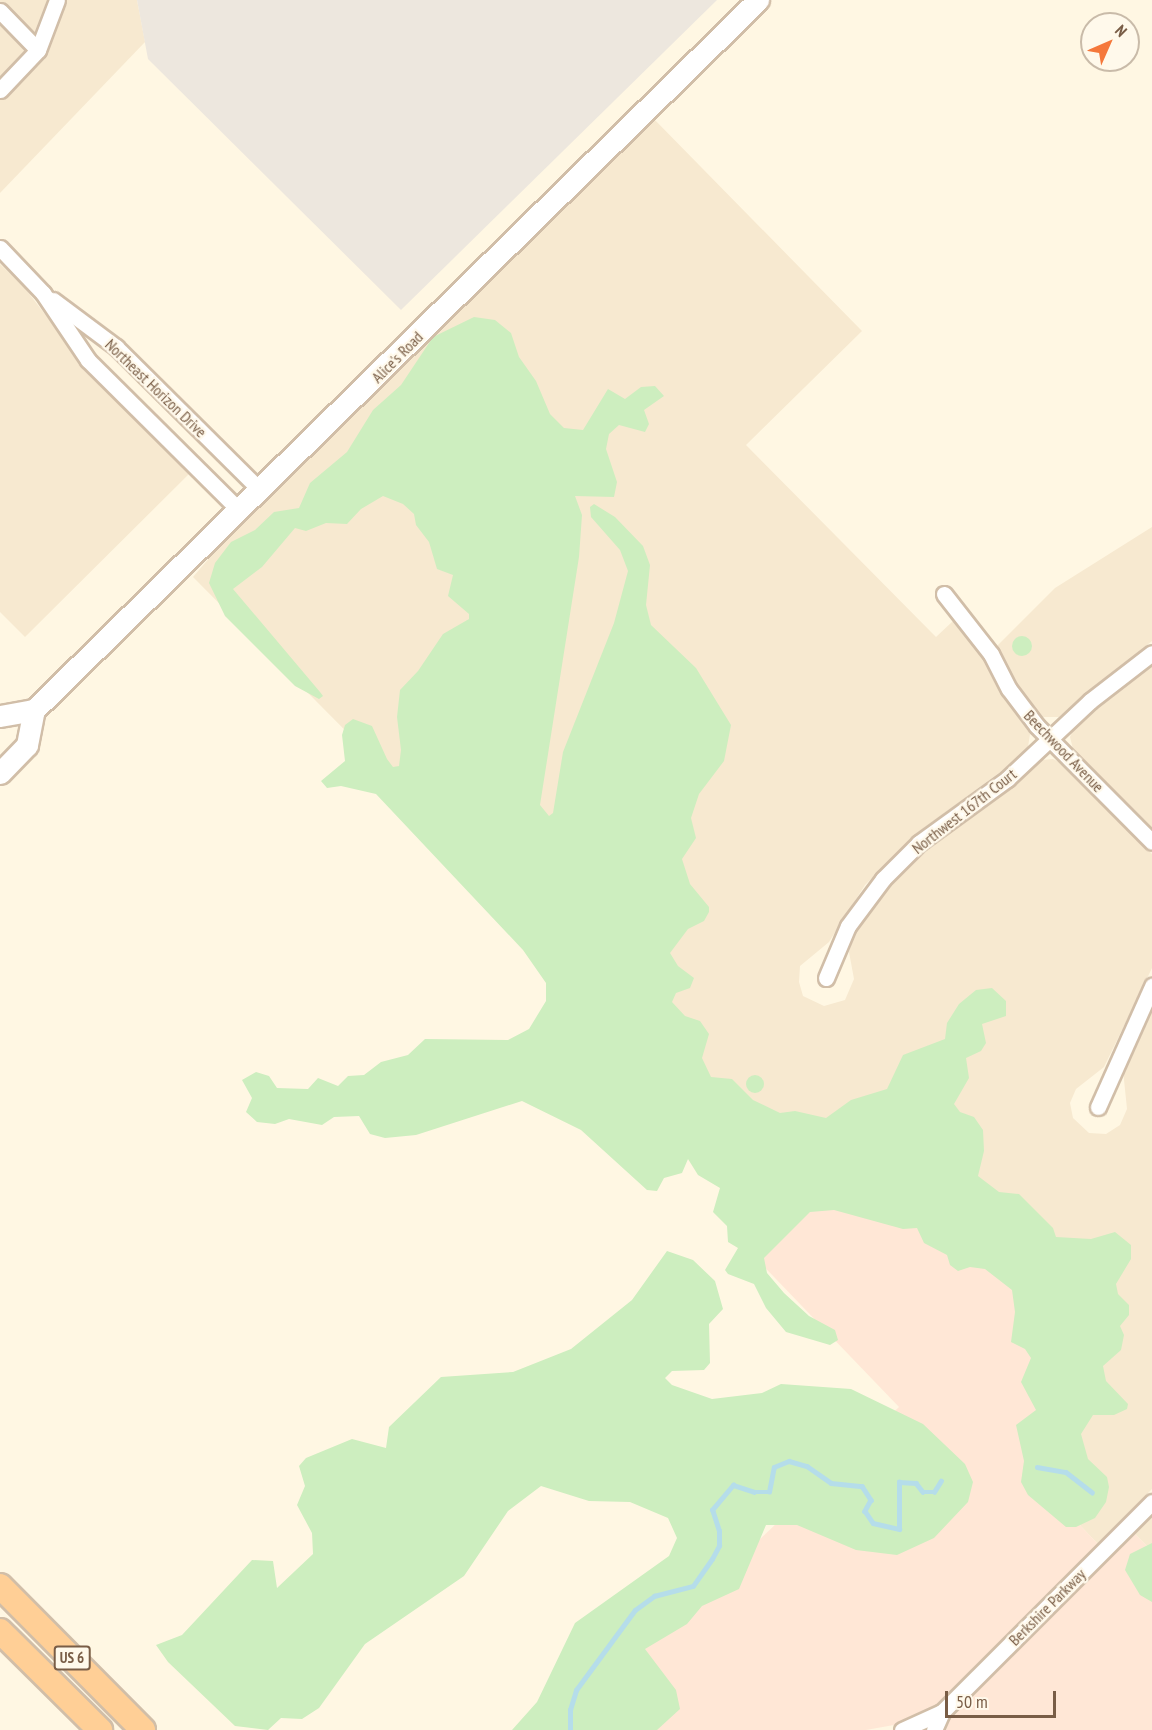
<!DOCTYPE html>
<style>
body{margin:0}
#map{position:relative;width:1152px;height:1730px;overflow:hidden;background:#fff7e3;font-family:"PT Sans Narrow",sans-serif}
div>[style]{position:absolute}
.residential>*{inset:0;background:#f7e9d0}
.commercial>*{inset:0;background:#ffe7d6}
.industrial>*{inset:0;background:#ede7de}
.green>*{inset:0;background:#cdeebf}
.round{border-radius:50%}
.stream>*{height:4.5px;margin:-2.25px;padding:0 2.25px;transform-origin:2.25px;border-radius:2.25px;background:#b5ddea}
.roads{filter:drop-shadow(2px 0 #d1bea8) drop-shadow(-2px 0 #d1bea8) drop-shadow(0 2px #d1bea8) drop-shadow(0 -2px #d1bea8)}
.minor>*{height:15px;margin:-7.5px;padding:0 7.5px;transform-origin:7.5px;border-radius:7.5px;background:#fff}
.secondary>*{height:21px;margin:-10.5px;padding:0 10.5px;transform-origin:10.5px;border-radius:10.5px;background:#fff}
.trunk>*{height:24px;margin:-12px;padding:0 12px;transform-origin:12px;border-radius:12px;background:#ffcf96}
span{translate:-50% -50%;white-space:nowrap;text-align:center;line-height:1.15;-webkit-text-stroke:4.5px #fff9eb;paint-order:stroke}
.shield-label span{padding:2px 4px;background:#fff9eb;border:2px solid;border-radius:4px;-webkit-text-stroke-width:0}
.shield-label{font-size:15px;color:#795d46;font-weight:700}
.street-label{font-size:16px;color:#795d46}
.north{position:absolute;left:1080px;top:12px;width:60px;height:60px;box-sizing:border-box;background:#fff9eb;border:2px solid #c9bba9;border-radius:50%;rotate:45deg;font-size:16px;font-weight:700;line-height:24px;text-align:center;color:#795d46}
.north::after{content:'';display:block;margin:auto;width:21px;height:27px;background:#f5783b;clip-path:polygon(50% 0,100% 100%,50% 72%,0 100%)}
.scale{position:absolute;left:945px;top:1691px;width:111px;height:27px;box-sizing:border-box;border:3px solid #795d46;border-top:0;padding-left:8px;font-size:18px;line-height:21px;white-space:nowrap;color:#795d46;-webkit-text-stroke:4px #fff9eb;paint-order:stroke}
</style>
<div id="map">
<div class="residential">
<i style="clip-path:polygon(0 0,137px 0,145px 42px,0 193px)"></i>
<i style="clip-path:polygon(651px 116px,862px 331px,746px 445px,936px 637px,953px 621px,977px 648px,1030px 734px,1028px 747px,1015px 761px,917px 833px,865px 885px,829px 942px,800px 966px,799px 982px,803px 996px,824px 1006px,845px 1000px,854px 979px,849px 952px,853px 937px,879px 896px,940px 837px,1006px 791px,1042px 760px,1053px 759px,1061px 763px,1152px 854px,1152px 968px,1104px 1067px,1076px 1089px,1070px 1103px,1073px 1118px,1089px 1133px,1106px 1134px,1120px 1125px,1127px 1109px,1123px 1070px,1152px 1004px,1152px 1489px,1098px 1544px,1052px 1496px,805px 1194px,193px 577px,235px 528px)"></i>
<i style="clip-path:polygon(0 264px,24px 287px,87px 369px,190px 473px,25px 637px,0 612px)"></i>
<i style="clip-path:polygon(1152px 527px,1152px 641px,1059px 717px,1042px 717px,1018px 686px,996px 647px,1055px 588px)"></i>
<i style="clip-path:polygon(1152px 663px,1152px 829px,1073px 749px,1070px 737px,1075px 726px)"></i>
<i style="clip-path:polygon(1152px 1514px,1152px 1551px,1134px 1533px)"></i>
</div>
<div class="commercial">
<i style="clip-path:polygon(837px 1163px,1061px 1310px,1052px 1496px,1098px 1544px,935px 1706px,905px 1723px,866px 1730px,616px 1730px,616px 1676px,899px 1407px,750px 1252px)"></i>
<i style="clip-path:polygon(1134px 1533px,1152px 1551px,1152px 1730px,940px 1730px)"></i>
</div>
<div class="industrial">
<i style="clip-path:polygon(137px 0,717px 0,401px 310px,148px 59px)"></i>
</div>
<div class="green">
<i style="clip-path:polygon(474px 317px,495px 320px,511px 333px,519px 357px,536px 381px,550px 414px,564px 428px,583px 430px,608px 389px,625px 399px,641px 387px,655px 386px,664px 396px,644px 410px,649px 424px,645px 432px,619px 425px,609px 434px,606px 449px,617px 482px,614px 497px,575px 496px,582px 515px,579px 557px,540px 805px,549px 816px,553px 813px,563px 752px,614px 623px,628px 571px,620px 550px,591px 517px,590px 507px,594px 504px,615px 517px,643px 546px,650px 565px,646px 605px,651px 625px,696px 668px,731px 725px,724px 761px,699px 794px,691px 818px,696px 838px,682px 859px,690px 884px,709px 907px,709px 912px,704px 921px,688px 929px,670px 953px,678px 966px,694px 978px,690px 988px,676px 993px,672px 1002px,685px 1016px,700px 1021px,709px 1034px,702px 1058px,711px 1077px,732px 1079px,753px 1100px,780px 1113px,795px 1111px,826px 1118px,851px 1100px,887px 1089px,903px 1055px,945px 1039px,947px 1023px,959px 1004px,976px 990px,992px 988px,1006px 1001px,1006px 1016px,982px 1024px,986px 1043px,981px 1051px,966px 1058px,969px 1078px,954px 1104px,960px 1112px,974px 1117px,983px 1130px,984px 1151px,978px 1176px,999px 1192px,1019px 1194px,1053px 1228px,1056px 1237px,1091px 1239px,1115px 1232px,1131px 1245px,1131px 1259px,1116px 1284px,1118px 1294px,1129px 1305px,1129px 1315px,1120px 1326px,1124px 1335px,1121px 1350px,1103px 1366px,1106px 1381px,1128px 1404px,1127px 1409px,1114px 1415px,1093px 1415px,1081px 1434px,1088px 1459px,1107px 1477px,1109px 1487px,1106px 1502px,1095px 1518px,1076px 1527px,1066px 1527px,1028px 1495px,1021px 1482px,1024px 1461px,1016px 1425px,1036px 1410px,1021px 1382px,1031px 1358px,1025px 1349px,1011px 1342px,1015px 1312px,1012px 1290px,985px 1269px,970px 1267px,958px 1271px,950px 1265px,947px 1255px,924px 1243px,917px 1228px,903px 1229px,834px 1210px,810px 1212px,764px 1258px,767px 1273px,784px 1293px,809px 1316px,835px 1330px,838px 1340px,830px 1345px,786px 1332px,766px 1308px,754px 1284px,728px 1274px,725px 1270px,738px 1248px,728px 1242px,727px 1226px,713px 1212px,720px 1188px,698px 1175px,688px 1159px,682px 1173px,664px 1178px,657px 1191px,647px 1190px,581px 1130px,522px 1101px,416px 1135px,385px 1138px,370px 1134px,359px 1116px,334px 1117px,322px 1125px,289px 1119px,275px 1124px,257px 1122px,246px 1112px,252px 1098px,242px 1080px,256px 1072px,269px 1076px,277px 1088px,308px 1089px,318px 1078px,338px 1086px,348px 1076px,364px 1075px,381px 1062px,408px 1055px,425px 1039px,508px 1040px,529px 1029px,546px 1001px,546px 983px,523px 950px,376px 794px,341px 786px,327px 788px,321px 781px,345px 761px,342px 735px,345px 725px,353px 719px,372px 726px,387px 759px,393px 767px,399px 766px,401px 750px,397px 717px,400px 690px,418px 671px,443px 634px,469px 619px,469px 614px,448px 596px,453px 575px,437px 569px,429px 542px,416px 525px,414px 514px,403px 504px,383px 496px,361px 509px,347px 524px,326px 523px,306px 531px,295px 528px,262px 567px,233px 589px,320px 692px,323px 696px,319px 699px,295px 686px,225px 616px,209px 583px,215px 563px,231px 542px,255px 530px,274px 512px,299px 508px,310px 483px,347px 452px,373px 410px,401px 385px,433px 337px)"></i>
<i class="round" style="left:1012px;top:636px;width:20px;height:20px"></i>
<i class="round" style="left:746px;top:1075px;width:18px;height:18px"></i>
<i style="clip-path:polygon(667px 1251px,693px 1260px,715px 1281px,723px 1309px,709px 1324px,710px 1363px,704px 1370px,672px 1371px,665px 1378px,672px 1385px,712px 1399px,762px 1393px,781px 1384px,851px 1389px,923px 1424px,965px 1464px,973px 1482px,968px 1502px,934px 1538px,897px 1555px,856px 1550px,797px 1525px,766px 1525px,739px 1589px,702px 1606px,687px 1624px,645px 1649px,676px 1690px,680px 1709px,657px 1730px,512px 1730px,537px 1702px,575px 1623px,669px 1556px,677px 1538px,668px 1518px,630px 1502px,589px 1501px,541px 1486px,508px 1511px,464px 1576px,365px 1644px,319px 1708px,302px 1719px,281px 1718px,268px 1730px,235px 1726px,168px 1662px,156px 1645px,182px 1635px,252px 1560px,273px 1561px,277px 1588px,313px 1554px,312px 1533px,297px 1505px,305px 1486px,299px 1466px,306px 1458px,352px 1439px,386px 1448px,389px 1427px,441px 1377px,513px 1372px,571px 1349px,632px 1300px)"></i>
<i style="clip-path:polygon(1152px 1543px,1152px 1602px,1140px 1595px,1125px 1570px,1130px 1554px)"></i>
</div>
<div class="stream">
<i style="left:1037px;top:1467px;width:29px;rotate:10deg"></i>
<i style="left:1066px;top:1472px;width:33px;rotate:38deg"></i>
<i style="left:570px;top:1730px;width:20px;rotate:-90deg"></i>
<i style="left:570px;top:1710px;width:21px;rotate:-73deg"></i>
<i style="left:576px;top:1690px;width:99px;rotate:-53.6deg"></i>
<i style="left:635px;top:1610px;width:24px;rotate:-36deg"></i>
<i style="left:654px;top:1596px;width:40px;rotate:-14.4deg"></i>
<i style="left:693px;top:1586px;width:33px;rotate:-55deg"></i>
<i style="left:712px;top:1559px;width:15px;rotate:-62deg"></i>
<i style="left:719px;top:1546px;width:15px;rotate:-90deg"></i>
<i style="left:719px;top:1531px;width:22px;rotate:-108deg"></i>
<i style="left:712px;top:1510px;width:33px;rotate:-50deg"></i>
<i style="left:733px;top:1485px;width:22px;rotate:18deg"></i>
<i style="left:754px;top:1492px;width:15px"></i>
<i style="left:769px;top:1492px;width:25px;rotate:-79deg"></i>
<i style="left:774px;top:1467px;width:16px;rotate:-22deg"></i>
<i style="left:789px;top:1461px;width:19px;rotate:16deg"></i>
<i style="left:807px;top:1466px;width:29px;rotate:35deg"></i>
<i style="left:831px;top:1483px;width:31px;rotate:6deg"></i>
<i style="left:862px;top:1486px;width:17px;rotate:57deg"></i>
<i style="left:871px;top:1500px;width:13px;rotate:119deg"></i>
<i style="left:865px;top:1511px;width:14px;rotate:56deg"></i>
<i style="left:873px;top:1523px;width:27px;rotate:13deg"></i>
<i style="left:899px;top:1529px;width:47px;rotate:-90deg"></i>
<i style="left:899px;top:1482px;width:17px;rotate:3deg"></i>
<i style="left:916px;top:1483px;width:11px;rotate:52deg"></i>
<i style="left:923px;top:1492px;width:11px"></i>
<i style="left:934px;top:1492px;width:13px;rotate:-58deg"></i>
</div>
<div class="roads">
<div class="minor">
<i style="left:0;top:11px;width:54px;rotate:45.7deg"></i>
<i style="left:0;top:90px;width:55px;rotate:-46.5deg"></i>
<i style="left:38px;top:50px;width:53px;rotate:-69.2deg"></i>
<i style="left:0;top:248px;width:62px;rotate:46.3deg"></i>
<i style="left:43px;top:293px;width:81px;rotate:56.1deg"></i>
<i style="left:88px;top:360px;width:214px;rotate:44.8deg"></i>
<i style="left:53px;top:300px;width:79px;rotate:36.7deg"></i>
<i style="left:116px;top:347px;width:204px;rotate:44.8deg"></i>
<i style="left:944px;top:594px;width:76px;rotate:51.9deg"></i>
<i style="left:991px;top:654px;width:39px;rotate:63deg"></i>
<i style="left:1009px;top:689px;width:46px;rotate:52.9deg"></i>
<i style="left:1037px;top:726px;width:163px;rotate:45.2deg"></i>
<i style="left:826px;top:978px;width:56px;rotate:-67.1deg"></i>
<i style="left:848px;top:926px;width:59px;rotate:-53.3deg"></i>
<i style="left:883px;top:879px;width:51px;rotate:-45deg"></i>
<i style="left:919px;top:843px;width:109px;rotate:-36deg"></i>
<i style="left:1007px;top:779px;width:114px;rotate:-43.2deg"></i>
<i style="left:1090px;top:701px;width:78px;rotate:-37.7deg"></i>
<i style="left:1098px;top:1107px;width:133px;rotate:-65.9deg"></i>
<i style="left:902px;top:1730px;width:44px;rotate:-24.2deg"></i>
<i style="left:934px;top:1730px;width:20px;rotate:-66deg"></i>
<i style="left:942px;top:1712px;width:297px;rotate:-45deg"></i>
</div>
<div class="secondary">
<i style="left:0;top:716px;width:35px;rotate:-10deg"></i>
<i style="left:34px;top:710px;width:1014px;rotate:-44.44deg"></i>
<i style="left:0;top:773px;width:39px;rotate:-46deg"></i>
<i style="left:27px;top:745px;width:36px;rotate:-79deg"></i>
</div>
<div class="trunk">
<i style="left:0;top:1586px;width:203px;rotate:45.2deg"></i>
<i style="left:0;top:1631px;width:141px;rotate:44.7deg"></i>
</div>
</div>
<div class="shield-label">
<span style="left:72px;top:1658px">US 6</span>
</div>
<div class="street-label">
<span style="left:397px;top:357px;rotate:-45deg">Alice's Road</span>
<span style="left:156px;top:388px;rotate:44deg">Northeast Horizon Drive</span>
<span style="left:1064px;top:751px;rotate:46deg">Beechwood Avenue</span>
<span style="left:964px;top:811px;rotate:-38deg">Northwest 167th Court</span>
<span style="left:1047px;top:1607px;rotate:-45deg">Berkshire Parkway</span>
</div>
<div class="north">N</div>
<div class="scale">50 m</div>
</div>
